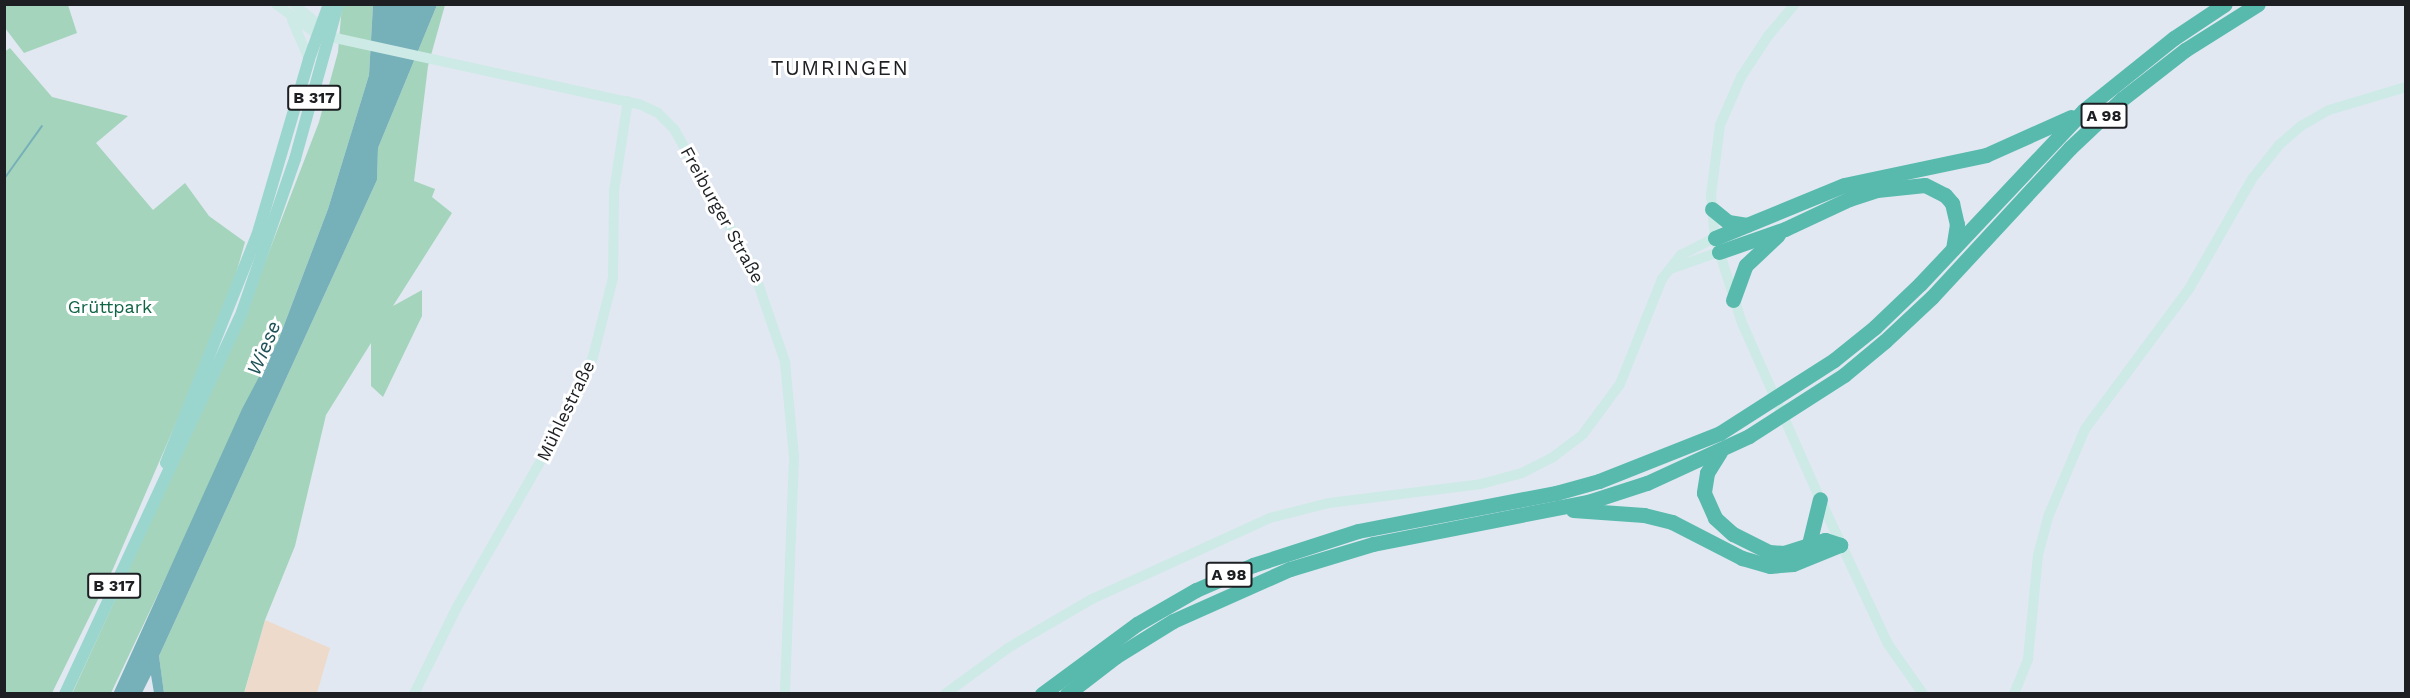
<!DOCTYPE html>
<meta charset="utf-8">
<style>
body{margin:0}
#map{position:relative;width:2410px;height:698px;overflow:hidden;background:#e1e8f2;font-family:"Work Sans",sans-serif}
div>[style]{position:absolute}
.industrial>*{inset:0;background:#eddaca}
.green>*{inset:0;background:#a5d4bc}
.water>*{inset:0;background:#76b1b9}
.stream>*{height:2px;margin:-1px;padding:0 1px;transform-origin:1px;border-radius:1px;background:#76b1b9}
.secondary>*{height:10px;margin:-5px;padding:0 5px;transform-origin:5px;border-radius:5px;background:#cdeae6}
.primary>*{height:12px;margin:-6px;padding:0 6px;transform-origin:6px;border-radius:6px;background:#9bd6ce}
.highway>*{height:15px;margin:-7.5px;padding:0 7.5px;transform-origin:7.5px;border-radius:7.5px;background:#58baad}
span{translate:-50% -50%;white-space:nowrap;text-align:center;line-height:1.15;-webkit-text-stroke:6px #fff;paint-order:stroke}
.shield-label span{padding:2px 4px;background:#fff;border:2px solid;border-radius:4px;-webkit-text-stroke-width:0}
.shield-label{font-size:16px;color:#1d1f23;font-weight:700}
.street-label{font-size:18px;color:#1d1f23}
.park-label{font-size:18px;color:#106545}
.water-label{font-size:20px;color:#1e5258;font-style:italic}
.quarter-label{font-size:21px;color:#1d1f23;letter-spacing:1.5px}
.frame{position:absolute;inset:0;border:6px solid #1d1f23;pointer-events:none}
</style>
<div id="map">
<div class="industrial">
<i style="clip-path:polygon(265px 620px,330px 648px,317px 693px,244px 694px)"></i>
</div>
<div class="green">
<i style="clip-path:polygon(5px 4px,68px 5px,77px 33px,24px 53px,5px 28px)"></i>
<i style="clip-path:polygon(342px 5px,373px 5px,369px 75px,328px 209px,278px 341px,111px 693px,72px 694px,242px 322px,319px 122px,338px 52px)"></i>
<i style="clip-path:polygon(437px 5px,445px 5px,428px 66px,414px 181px,435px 189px,432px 197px,452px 213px,393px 306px,422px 290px,422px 316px,383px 397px,371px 386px,371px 343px,326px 415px,295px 546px,265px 620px,244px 693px,164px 693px,159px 656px,377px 180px,378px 148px)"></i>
<i style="clip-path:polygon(10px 48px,52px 97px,128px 116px,96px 143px,153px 210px,185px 183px,209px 216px,245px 242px,228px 302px,113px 569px,52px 693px,5px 693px,4px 52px)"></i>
</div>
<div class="water">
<i style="clip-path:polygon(373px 5px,437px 5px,378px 148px,377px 180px,159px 656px,164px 693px,154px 693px,151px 675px,142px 693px,113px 694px,242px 409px,278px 341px,328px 209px,369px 75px)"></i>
</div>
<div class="stream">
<i style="left:4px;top:179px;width:65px;rotate:-54.4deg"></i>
</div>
<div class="secondary">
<i style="left:276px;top:4px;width:51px;rotate:36.2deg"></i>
<i style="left:317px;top:34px;width:330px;rotate:12.3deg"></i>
<i style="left:639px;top:104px;width:21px;rotate:25deg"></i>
<i style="left:658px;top:113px;width:23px;rotate:45deg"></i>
<i style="left:674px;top:129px;width:158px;rotate:60.3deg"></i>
<i style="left:752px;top:266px;width:102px;rotate:71deg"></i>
<i style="left:785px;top:362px;width:95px;rotate:84.6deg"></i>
<i style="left:794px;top:457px;width:237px;rotate:92.2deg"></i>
<i style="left:294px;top:4px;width:40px;rotate:40deg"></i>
<i style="left:1795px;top:4px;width:42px;rotate:130.2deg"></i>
<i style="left:1768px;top:36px;width:49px;rotate:123.4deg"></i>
<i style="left:1741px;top:77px;width:52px;rotate:113.6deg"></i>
<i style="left:1720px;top:125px;width:71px;rotate:97.3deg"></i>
<i style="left:1711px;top:195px;width:43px;rotate:84.7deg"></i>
<i style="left:1715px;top:238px;width:89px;rotate:72.4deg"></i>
<i style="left:1742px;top:323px;width:193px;rotate:66.1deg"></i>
<i style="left:1820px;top:499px;width:160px;rotate:64.9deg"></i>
<i style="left:1888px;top:644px;width:61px;rotate:55deg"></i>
<i style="left:292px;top:20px;width:43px;rotate:66.4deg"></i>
<i style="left:1673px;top:268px;width:49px;rotate:-19.2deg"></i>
<i style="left:414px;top:694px;width:97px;rotate:-63.7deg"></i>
<i style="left:457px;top:607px;width:211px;rotate:-60.2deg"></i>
<i style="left:562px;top:424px;width:74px;rotate:-65.2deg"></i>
<i style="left:593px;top:357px;width:81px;rotate:-75.8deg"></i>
<i style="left:613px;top:278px;width:87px;rotate:-89.3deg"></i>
<i style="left:614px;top:191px;width:91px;rotate:-81.2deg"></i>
<i style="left:945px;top:694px;width:78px;rotate:-36.1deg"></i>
<i style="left:1008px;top:648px;width:97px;rotate:-30.3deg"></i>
<i style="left:1092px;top:599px;width:196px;rotate:-24.5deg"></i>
<i style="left:1270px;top:518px;width:61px;rotate:-14.3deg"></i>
<i style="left:1329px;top:503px;width:153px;rotate:-7.1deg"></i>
<i style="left:1481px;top:484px;width:42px;rotate:-15deg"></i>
<i style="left:1522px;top:473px;width:35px;rotate:-27deg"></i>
<i style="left:1553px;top:457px;width:38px;rotate:-37deg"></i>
<i style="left:1583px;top:434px;width:62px;rotate:-53.5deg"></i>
<i style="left:1620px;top:384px;width:113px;rotate:-68.2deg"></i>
<i style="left:1662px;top:279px;width:31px;rotate:-52deg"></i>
<i style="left:1681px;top:255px;width:38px;rotate:-27deg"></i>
<i style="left:2014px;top:694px;width:38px;rotate:-68deg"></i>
<i style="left:2028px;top:659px;width:104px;rotate:-84.5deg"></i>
<i style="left:2038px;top:555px;width:39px;rotate:-75deg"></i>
<i style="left:2048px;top:517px;width:95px;rotate:-67.2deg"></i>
<i style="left:2085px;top:429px;width:174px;rotate:-53.4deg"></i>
<i style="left:2189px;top:289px;width:127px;rotate:-60.2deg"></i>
<i style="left:2252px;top:179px;width:43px;rotate:-51.5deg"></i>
<i style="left:2279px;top:145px;width:29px;rotate:-41deg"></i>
<i style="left:2301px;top:126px;width:32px;rotate:-30deg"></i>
<i style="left:2329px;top:110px;width:80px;rotate:-16.6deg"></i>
</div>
<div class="primary">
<i style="left:166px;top:463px;width:245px;rotate:-68.2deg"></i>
<i style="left:257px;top:236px;width:184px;rotate:-73.6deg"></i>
<i style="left:309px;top:59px;width:59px;rotate:-70deg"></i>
<i style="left:65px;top:694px;width:421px;rotate:-65.1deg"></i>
<i style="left:242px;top:312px;width:162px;rotate:-70.9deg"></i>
<i style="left:295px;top:159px;width:161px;rotate:-74.5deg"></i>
</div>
<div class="highway">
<i style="left:1712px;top:209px;width:21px;rotate:39deg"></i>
<i style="left:1728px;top:222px;width:19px;rotate:9deg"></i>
<i style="left:1715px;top:238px;width:139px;rotate:-22.3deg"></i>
<i style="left:1844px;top:185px;width:145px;rotate:-11.9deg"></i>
<i style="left:1986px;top:155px;width:93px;rotate:-24.1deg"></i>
<i style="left:1719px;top:252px;width:70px;rotate:-19.2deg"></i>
<i style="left:1785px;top:229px;width:71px;rotate:-25.1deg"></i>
<i style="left:1849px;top:199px;width:29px;rotate:-18deg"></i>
<i style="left:1877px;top:190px;width:48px;rotate:-5.9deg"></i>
<i style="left:1925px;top:185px;width:22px;rotate:27deg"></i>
<i style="left:1945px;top:195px;width:11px;rotate:49deg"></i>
<i style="left:1952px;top:203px;width:22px;rotate:77deg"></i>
<i style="left:1957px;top:224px;width:25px;rotate:99deg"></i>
<i style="left:1733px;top:300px;width:37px;rotate:-70deg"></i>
<i style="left:1746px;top:265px;width:44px;rotate:-43.2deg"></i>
<i style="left:1720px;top:452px;width:25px;rotate:122deg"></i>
<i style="left:1707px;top:473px;width:20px;rotate:99deg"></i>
<i style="left:1704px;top:493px;width:27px;rotate:66deg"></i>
<i style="left:1715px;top:518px;width:24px;rotate:42deg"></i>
<i style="left:1733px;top:534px;width:40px;rotate:26.6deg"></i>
<i style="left:1769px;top:552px;width:15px;rotate:4deg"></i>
<i style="left:1784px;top:553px;width:43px;rotate:-17.6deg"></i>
<i style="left:1825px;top:540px;width:16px;rotate:18deg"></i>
<i style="left:1573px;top:510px;width:71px;rotate:4deg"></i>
<i style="left:1644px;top:515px;width:29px;rotate:14deg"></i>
<i style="left:1672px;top:522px;width:79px;rotate:27.2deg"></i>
<i style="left:1742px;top:558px;width:29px;rotate:16deg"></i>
<i style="left:1770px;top:566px;width:23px;rotate:-5deg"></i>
<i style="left:1793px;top:564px;width:51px;rotate:-22deg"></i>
<i style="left:1809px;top:544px;width:46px;rotate:-76.3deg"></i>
<i style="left:1042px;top:694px;width:118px;rotate:-36.4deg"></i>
<i style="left:1137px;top:624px;width:68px;rotate:-30deg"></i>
<i style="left:1196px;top:590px;width:62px;rotate:-23.7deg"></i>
<i style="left:1253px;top:565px;width:110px;rotate:-17.9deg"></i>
<i style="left:1358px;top:531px;width:202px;rotate:-10.9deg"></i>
<i style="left:1556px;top:493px;width:45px;rotate:-15.6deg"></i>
<i style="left:1599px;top:481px;width:130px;rotate:-21.6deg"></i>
<i style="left:1720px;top:433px;width:135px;rotate:-32.6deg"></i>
<i style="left:1834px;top:360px;width:53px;rotate:-38.8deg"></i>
<i style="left:1875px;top:327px;width:62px;rotate:-43.7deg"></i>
<i style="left:1920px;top:284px;width:239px;rotate:-46.7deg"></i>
<i style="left:2084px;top:110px;width:115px;rotate:-38.7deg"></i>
<i style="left:2174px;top:38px;width:61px;rotate:-33.7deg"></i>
<i style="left:1067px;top:694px;width:61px;rotate:-37.6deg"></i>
<i style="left:1115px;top:657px;width:68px;rotate:-31.8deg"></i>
<i style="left:1173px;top:621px;width:128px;rotate:-24deg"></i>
<i style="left:1290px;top:569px;width:87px;rotate:-16.8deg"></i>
<i style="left:1373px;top:544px;width:219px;rotate:-11.1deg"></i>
<i style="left:1588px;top:502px;width:62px;rotate:-17.9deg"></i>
<i style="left:1647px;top:483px;width:112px;rotate:-24.7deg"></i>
<i style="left:1749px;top:436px;width:113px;rotate:-32.7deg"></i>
<i style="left:1844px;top:375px;width:53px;rotate:-39.7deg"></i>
<i style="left:1885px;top:341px;width:64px;rotate:-43.1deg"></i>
<i style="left:1932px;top:297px;width:203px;rotate:-47.2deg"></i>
<i style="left:2070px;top:148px;width:71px;rotate:-43.3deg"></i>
<i style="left:2122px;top:99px;width:80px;rotate:-37.9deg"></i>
<i style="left:2185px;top:50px;width:86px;rotate:-32.2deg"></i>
</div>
<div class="shield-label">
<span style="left:314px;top:98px">B 317</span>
<span style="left:2104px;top:116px">A 98</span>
<span style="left:1229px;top:575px">A 98</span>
<span style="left:114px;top:586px">B 317</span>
</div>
<div class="street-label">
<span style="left:722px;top:215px;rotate:61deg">Freiburger Straße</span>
<span style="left:566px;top:411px;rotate:-64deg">Mühlestraße</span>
</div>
<div class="park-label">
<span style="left:110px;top:307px">Grüttpark</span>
</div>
<div class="water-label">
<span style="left:264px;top:348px;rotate:-67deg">Wiese</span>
</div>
<div class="quarter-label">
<span style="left:840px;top:68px">TUMRINGEN</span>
</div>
<div class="frame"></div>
</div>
